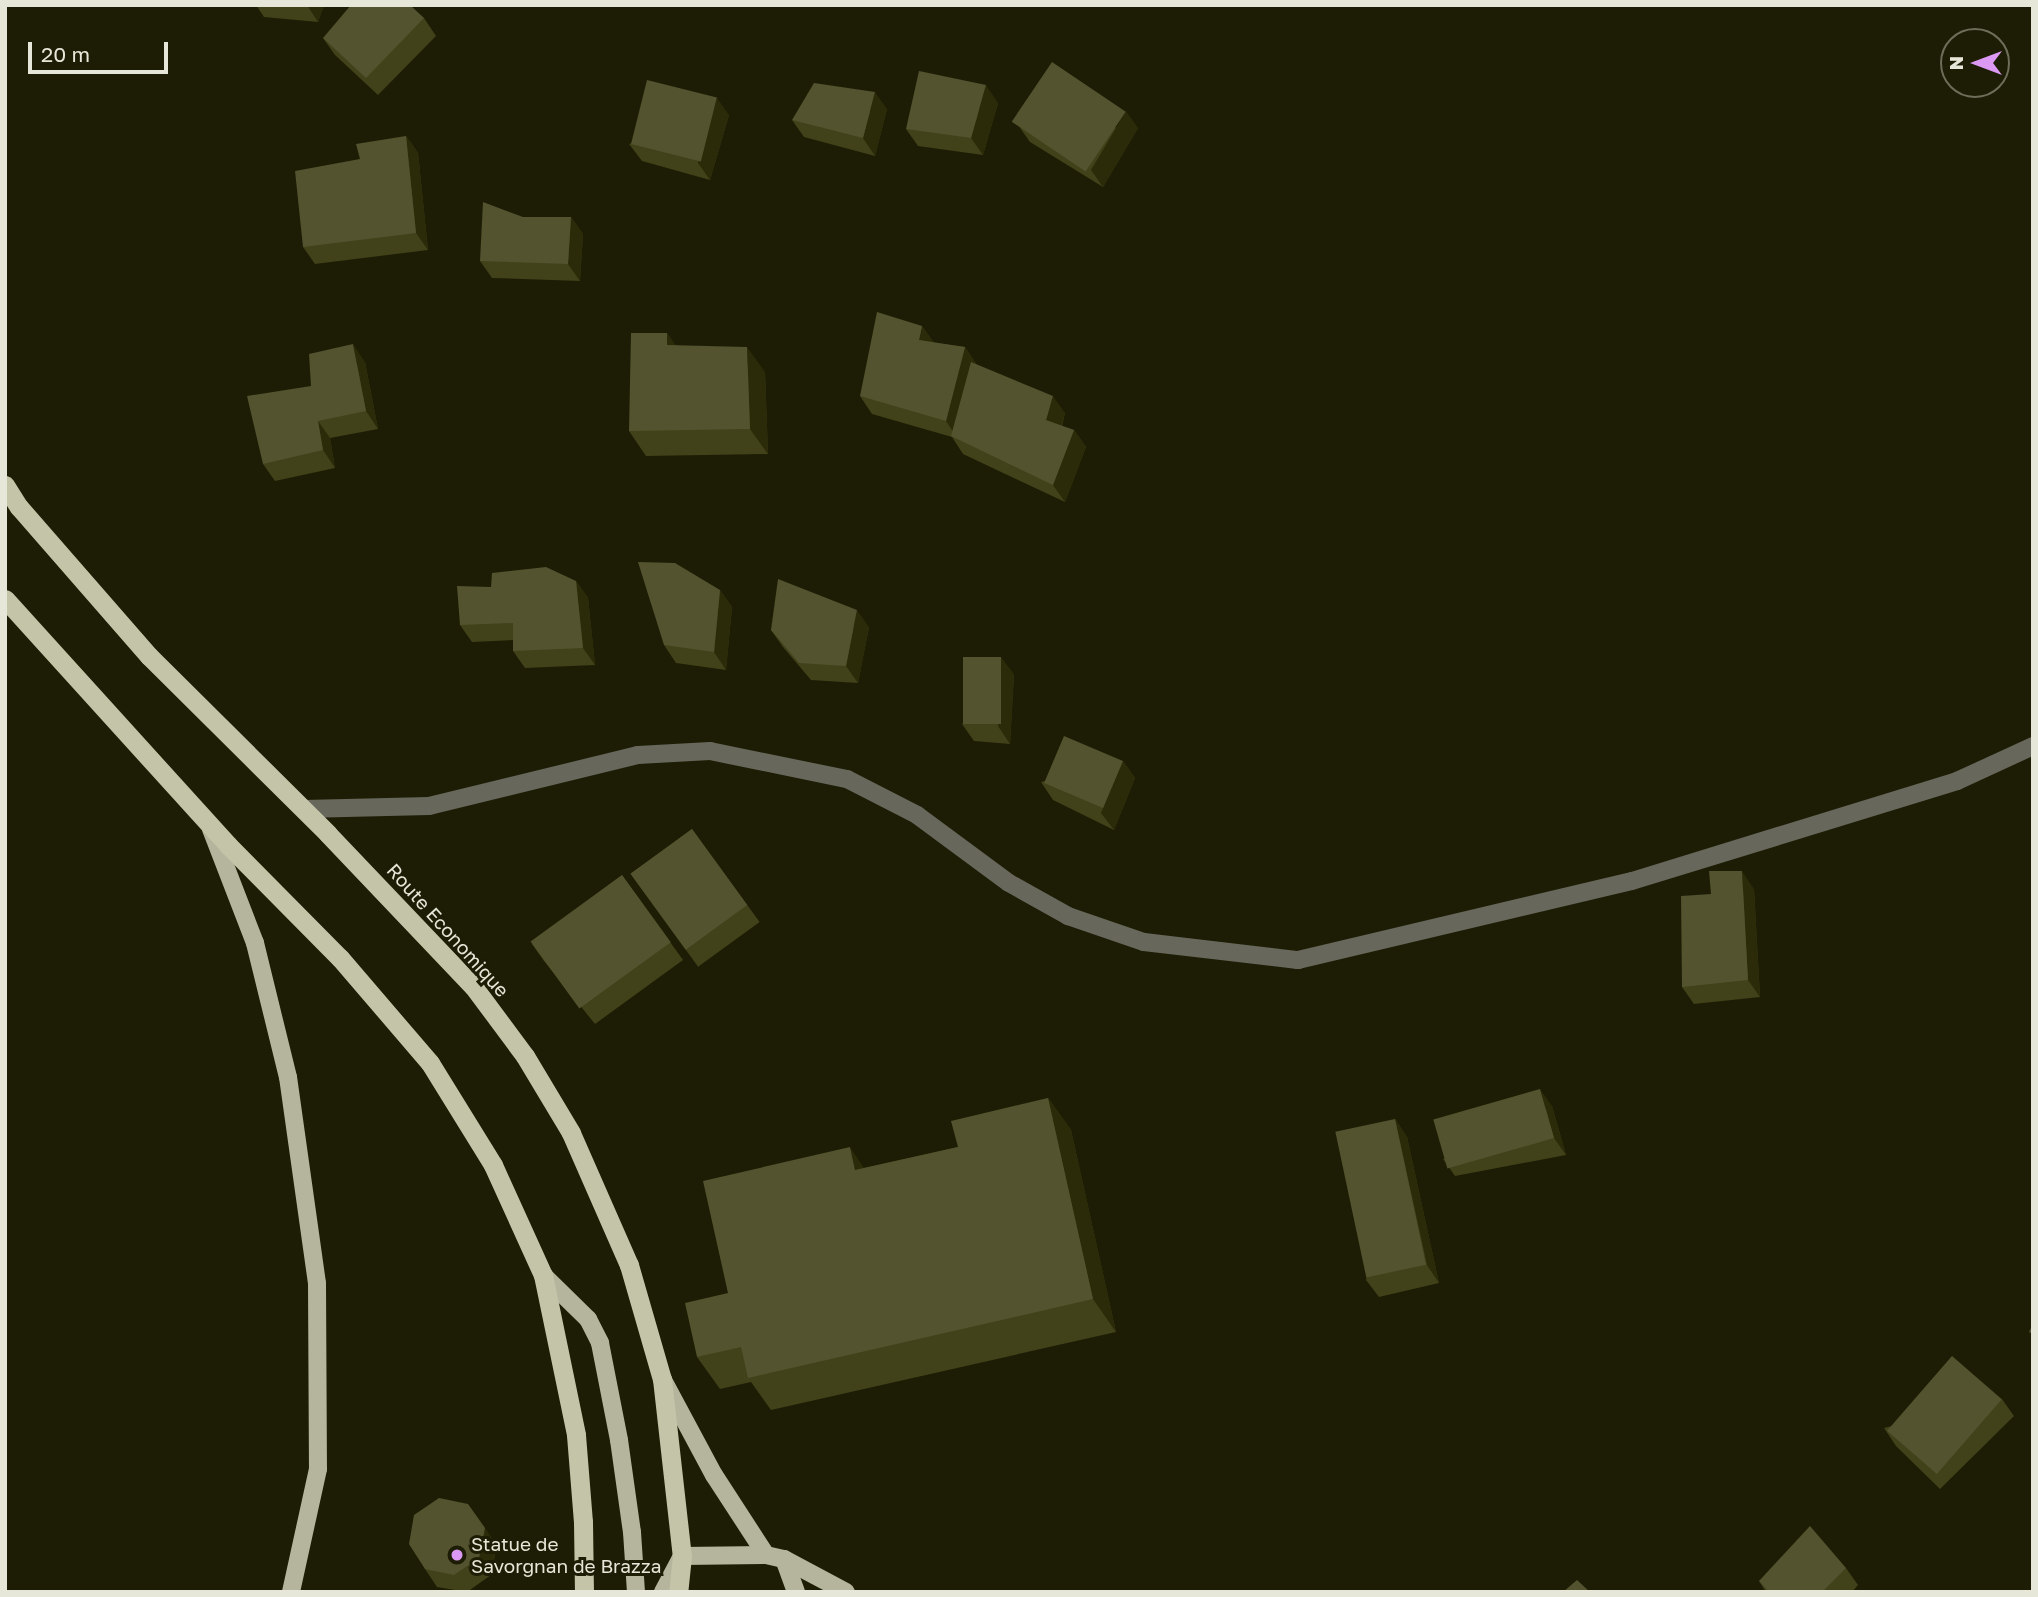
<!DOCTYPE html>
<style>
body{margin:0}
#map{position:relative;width:2038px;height:1597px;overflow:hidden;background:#1d1d05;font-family:"Golos Text",sans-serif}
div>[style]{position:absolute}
.minor>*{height:18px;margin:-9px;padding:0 9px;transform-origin:9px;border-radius:9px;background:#67675c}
.primary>*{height:18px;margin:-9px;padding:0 9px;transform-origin:9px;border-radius:9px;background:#b4b59c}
.trunk>*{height:19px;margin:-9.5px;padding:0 9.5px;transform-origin:9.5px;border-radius:9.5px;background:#c4c4a9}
.wall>*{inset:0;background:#41411a;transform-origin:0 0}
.shaded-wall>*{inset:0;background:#2b2b09}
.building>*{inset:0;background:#53532f;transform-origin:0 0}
.dots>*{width:19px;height:19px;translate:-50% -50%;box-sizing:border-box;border:4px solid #1d1d05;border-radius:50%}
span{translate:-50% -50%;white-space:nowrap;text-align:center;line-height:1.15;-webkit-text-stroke:6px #1d1d05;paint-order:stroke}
.street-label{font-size:19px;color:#e6e7d8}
.poi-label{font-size:19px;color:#e6e7d8}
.left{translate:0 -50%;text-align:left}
.frame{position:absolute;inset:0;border:7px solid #e6e7d8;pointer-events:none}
.north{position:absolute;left:1940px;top:28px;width:70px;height:70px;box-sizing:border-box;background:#1d1d05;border:2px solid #6d6e59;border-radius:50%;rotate:270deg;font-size:19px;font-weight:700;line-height:28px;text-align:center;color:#e6e7d8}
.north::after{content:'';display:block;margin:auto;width:24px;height:32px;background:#dc99f4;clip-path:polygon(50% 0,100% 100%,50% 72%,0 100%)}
.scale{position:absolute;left:28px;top:42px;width:140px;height:32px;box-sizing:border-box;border:4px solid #e6e7d8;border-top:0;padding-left:9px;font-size:21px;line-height:24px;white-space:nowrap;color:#e6e7d8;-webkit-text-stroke:5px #1d1d05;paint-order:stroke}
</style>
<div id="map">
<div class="minor">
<i style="left:304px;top:809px;width:125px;rotate:-1.4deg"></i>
<i style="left:429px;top:806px;width:215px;rotate:-13.7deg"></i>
<i style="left:638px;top:755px;width:72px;rotate:-3.2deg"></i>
<i style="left:710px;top:751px;width:140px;rotate:11.6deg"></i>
<i style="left:847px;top:779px;width:79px;rotate:27.2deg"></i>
<i style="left:917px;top:815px;width:114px;rotate:36.5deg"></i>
<i style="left:1009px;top:883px;width:68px;rotate:29.2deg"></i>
<i style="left:1068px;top:916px;width:80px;rotate:18.9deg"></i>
<i style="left:1144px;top:942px;width:155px;rotate:6.7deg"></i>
<i style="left:1298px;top:960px;width:343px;rotate:-13.3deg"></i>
<i style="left:1632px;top:881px;width:340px;rotate:-17.1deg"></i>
<i style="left:1957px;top:781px;width:84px;rotate:-24.7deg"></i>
</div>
<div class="primary">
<i style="left:211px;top:829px;width:122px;rotate:68.9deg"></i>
<i style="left:255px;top:943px;width:138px;rotate:76.2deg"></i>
<i style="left:288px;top:1077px;width:208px;rotate:82deg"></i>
<i style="left:317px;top:1283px;width:186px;rotate:89.7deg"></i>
<i style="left:318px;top:1469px;width:126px;rotate:102.4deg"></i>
<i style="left:543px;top:1275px;width:63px;rotate:44.4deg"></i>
<i style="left:588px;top:1319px;width:27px;rotate:63deg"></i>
<i style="left:600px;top:1343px;width:99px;rotate:78.9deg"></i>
<i style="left:619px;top:1440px;width:93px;rotate:82deg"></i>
<i style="left:632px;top:1532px;width:60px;rotate:86.2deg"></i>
<i style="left:663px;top:1380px;width:108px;rotate:61.8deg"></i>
<i style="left:714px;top:1475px;width:95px;rotate:57deg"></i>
<i style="left:784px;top:1559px;width:35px;rotate:70deg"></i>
<i style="left:663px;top:1592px;width:41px;rotate:-62.2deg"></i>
<i style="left:682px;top:1556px;width:84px;rotate:-0.7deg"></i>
<i style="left:766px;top:1555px;width:18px;rotate:13deg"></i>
<i style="left:784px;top:1559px;width:70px;rotate:28deg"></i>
</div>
<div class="trunk">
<i style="left:5px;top:485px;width:26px;rotate:58deg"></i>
<i style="left:19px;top:507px;width:198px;rotate:48.9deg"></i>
<i style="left:149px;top:656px;width:252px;rotate:44.8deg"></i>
<i style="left:328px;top:834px;width:210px;rotate:46.4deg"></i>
<i style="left:473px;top:986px;width:87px;rotate:53.4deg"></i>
<i style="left:525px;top:1056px;width:90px;rotate:59.1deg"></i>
<i style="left:571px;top:1133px;width:144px;rotate:66.3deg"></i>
<i style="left:629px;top:1265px;width:119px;rotate:73.9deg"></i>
<i style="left:662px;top:1379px;width:178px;rotate:83.6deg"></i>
<i style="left:682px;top:1556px;width:36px;rotate:96deg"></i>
<i style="left:5px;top:599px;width:332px;rotate:47.8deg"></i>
<i style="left:228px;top:845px;width:159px;rotate:45.3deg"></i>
<i style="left:340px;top:958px;width:138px;rotate:49.4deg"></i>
<i style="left:430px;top:1063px;width:120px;rotate:58.3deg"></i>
<i style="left:493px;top:1165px;width:121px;rotate:65.6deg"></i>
<i style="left:543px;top:1275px;width:163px;rotate:78.3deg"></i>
<i style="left:576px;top:1435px;width:87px;rotate:85.4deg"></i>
<i style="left:583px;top:1522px;width:70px;rotate:89.2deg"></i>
</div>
<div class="wall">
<i style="clip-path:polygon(256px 5px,324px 5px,318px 22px,264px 17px)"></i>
<i style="clip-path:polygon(424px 18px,436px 36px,378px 95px,335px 55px,323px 38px)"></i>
<i style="clip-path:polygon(998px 103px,983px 155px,918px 146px,906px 129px)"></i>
<i style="clip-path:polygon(887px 109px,875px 156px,804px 137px,792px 120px)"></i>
<i style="clip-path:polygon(729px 115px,710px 180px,642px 161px,629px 144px)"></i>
<i style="clip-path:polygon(1018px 125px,1138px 128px,1103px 187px,1030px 142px)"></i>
<i style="clip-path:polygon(406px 136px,418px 153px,428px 250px,315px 264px,303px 247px,360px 159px)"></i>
<i style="clip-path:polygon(523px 217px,571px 217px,583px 234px,580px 281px,492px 278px,480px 261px)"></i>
<i style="clip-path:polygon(922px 326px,934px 343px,965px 347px,977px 365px,1065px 413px,1062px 426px,1074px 430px,1086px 447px,1065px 502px,963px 454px,952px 437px,872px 414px,860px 396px)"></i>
<i style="clip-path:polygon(667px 333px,675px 345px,765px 372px,768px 454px,646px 456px,629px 431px)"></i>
<i style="clip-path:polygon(365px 362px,378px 429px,330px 438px,335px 468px,275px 481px,263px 464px,311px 386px)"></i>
<i style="clip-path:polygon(576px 581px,588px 598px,595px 665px,525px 668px,513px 651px,513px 640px,472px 642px,460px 625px,491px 587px)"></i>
<i style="clip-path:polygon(720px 590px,732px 607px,726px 670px,676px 663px,664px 645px)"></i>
<i style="clip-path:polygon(869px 627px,858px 683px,811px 680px,783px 647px,771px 630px)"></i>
<i style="clip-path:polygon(1014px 674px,1010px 744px,974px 741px,962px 724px)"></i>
<i style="clip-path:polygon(1123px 761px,1135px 778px,1114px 830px,1053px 800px,1041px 782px)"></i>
<i style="left:692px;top:829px;width:115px;height:76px;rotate:54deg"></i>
<i style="clip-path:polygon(622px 875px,683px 960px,595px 1024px,544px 961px,532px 944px)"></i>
<i style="clip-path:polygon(1754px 889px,1760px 997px,1694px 1004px,1682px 987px,1711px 894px)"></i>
<i style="clip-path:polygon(1048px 1098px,1071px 1130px,1116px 1332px,771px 1410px,751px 1382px,720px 1389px,697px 1357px,728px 1293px,864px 1168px,958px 1147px)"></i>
<i style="clip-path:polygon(1552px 1106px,1566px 1155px,1455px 1176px,1443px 1159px)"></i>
<i style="clip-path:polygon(1395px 1119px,1407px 1137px,1439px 1283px,1379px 1297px,1366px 1280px)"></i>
<i style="clip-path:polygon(2002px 1399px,2014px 1416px,1940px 1489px,1896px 1446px,1884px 1428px)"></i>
<i style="clip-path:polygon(497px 1545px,491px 1575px,467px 1592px,437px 1587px,425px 1569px)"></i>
<i style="clip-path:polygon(1846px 1568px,1858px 1585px,1852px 1592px,1766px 1592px,1759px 1581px)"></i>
</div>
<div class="shaded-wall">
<i style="clip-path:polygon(307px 5px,324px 5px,318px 22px)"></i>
<i style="clip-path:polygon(986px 85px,998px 103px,983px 155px,971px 138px)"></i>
<i style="clip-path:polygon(875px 92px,887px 109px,875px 156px,863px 138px)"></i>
<i style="clip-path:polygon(717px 98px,729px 115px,710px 180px,698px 163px)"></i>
<i style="clip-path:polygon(1126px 111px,1138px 128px,1103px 187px,1091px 170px)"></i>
<i style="clip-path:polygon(406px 136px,418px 153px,428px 250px,416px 233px)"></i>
<i style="clip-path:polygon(571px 217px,583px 234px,580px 281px,568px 264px)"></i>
<i style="clip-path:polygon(922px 326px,934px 343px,919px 340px)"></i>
<i style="clip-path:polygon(667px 333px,684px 358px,667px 345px)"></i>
<i style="clip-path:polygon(353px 344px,365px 362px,378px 429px,366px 411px)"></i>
<i style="clip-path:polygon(747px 347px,765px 372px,768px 454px,750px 429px)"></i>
<i style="clip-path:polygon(965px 347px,977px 365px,958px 439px,946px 421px)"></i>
<i style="clip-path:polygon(1053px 396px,1065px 413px,1058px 437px,1046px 420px)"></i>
<i style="clip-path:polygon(318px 421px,330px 438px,335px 468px,323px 450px)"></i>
<i style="clip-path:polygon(1074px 430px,1086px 447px,1065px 502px,1053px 485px)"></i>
<i style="clip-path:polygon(576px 581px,588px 598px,595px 665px,583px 648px)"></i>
<i style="clip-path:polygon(720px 590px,732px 607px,726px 670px,714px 652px)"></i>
<i style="clip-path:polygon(857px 610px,869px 627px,858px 683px,846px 666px)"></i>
<i style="clip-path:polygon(1001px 657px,1014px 674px,1010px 744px,998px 726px)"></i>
<i style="clip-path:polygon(1123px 761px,1135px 778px,1114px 830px,1101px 813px)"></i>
<i style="clip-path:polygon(1742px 871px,1754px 889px,1760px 997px,1748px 980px)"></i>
<i style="clip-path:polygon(1540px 1089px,1552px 1106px,1566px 1155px,1554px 1138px)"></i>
<i style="clip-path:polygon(1048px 1098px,1071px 1130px,1116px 1332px,1093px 1299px)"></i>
<i style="clip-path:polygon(1395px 1119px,1407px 1137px,1439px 1283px,1427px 1265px)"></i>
<i style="clip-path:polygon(850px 1147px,872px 1180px,855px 1170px)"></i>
<i style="clip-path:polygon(468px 1504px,497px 1545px,491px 1575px,479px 1558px)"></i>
</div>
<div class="building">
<i style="clip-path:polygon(351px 5px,410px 5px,424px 18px,366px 78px,323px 38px)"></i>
<i style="left:1052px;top:62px;width:89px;height:72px;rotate:34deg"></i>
<i style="clip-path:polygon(919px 71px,986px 85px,971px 138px,906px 129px)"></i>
<i style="left:647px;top:80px;width:72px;height:66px;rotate:14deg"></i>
<i style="clip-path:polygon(814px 83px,875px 92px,863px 138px,792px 120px)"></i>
<i style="clip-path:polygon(406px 136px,416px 233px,303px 247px,295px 171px,360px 159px,356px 144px)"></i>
<i style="clip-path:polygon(483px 202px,523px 217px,571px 217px,568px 264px,480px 261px)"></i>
<i style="clip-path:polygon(877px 312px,922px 326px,919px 340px,965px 347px,946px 421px,860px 396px)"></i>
<i style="clip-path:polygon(631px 333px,667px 333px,667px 345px,747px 347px,750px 429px,629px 431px)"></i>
<i style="clip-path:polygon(353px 344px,366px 411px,318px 421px,323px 450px,263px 464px,247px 396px,311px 386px,309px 354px)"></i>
<i style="clip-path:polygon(971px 362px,1053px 396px,1046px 420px,1074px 430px,1053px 485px,951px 436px)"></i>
<i style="clip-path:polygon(638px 562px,675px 563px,720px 590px,714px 652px,664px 645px)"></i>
<i style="clip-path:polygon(546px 567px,576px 581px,583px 648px,513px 651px,513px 623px,460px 625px,457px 586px,491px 587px,492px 573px)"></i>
<i style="clip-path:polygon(778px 579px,857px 610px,846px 666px,799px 663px,771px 630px)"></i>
<i style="left:963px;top:657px;width:38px;height:67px"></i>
<i style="left:1064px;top:736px;width:64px;height:51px;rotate:23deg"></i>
<i style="left:692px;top:829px;width:94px;height:76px;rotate:54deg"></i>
<i style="clip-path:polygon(1709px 871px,1742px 871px,1748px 980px,1682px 987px,1681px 896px,1711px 894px)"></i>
<i style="left:622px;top:875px;width:83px;height:113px;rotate:54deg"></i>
<i style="left:1540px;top:1089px;width:51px;height:111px;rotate:74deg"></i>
<i style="clip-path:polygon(1048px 1098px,1093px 1299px,748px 1378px,741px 1347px,697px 1357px,685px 1303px,728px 1293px,703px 1181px,850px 1147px,855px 1170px,958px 1147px,951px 1121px)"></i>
<i style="left:1395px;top:1119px;width:149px;height:61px;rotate:78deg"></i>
<i style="clip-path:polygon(2033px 1324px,2033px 1334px,2029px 1332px)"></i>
<i style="left:1952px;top:1356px;width:66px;height:99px;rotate:41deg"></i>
<i style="clip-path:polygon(439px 1498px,468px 1504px,485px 1528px,479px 1558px,454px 1575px,425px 1569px,409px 1544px,414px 1515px)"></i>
<i style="clip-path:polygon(1810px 1526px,1846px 1568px,1822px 1592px,1769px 1592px,1759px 1581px)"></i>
<i style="clip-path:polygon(1577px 1580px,1590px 1592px,1563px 1592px)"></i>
</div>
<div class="dots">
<i style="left:457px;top:1555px;background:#dc99f4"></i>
</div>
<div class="street-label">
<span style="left:448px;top:930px;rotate:48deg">Route Economique</span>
</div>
<div class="poi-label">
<span class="left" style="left:471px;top:1555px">Statue de<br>Savorgnan de Brazza</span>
</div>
<div class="frame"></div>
<div class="north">N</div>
<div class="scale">20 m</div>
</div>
